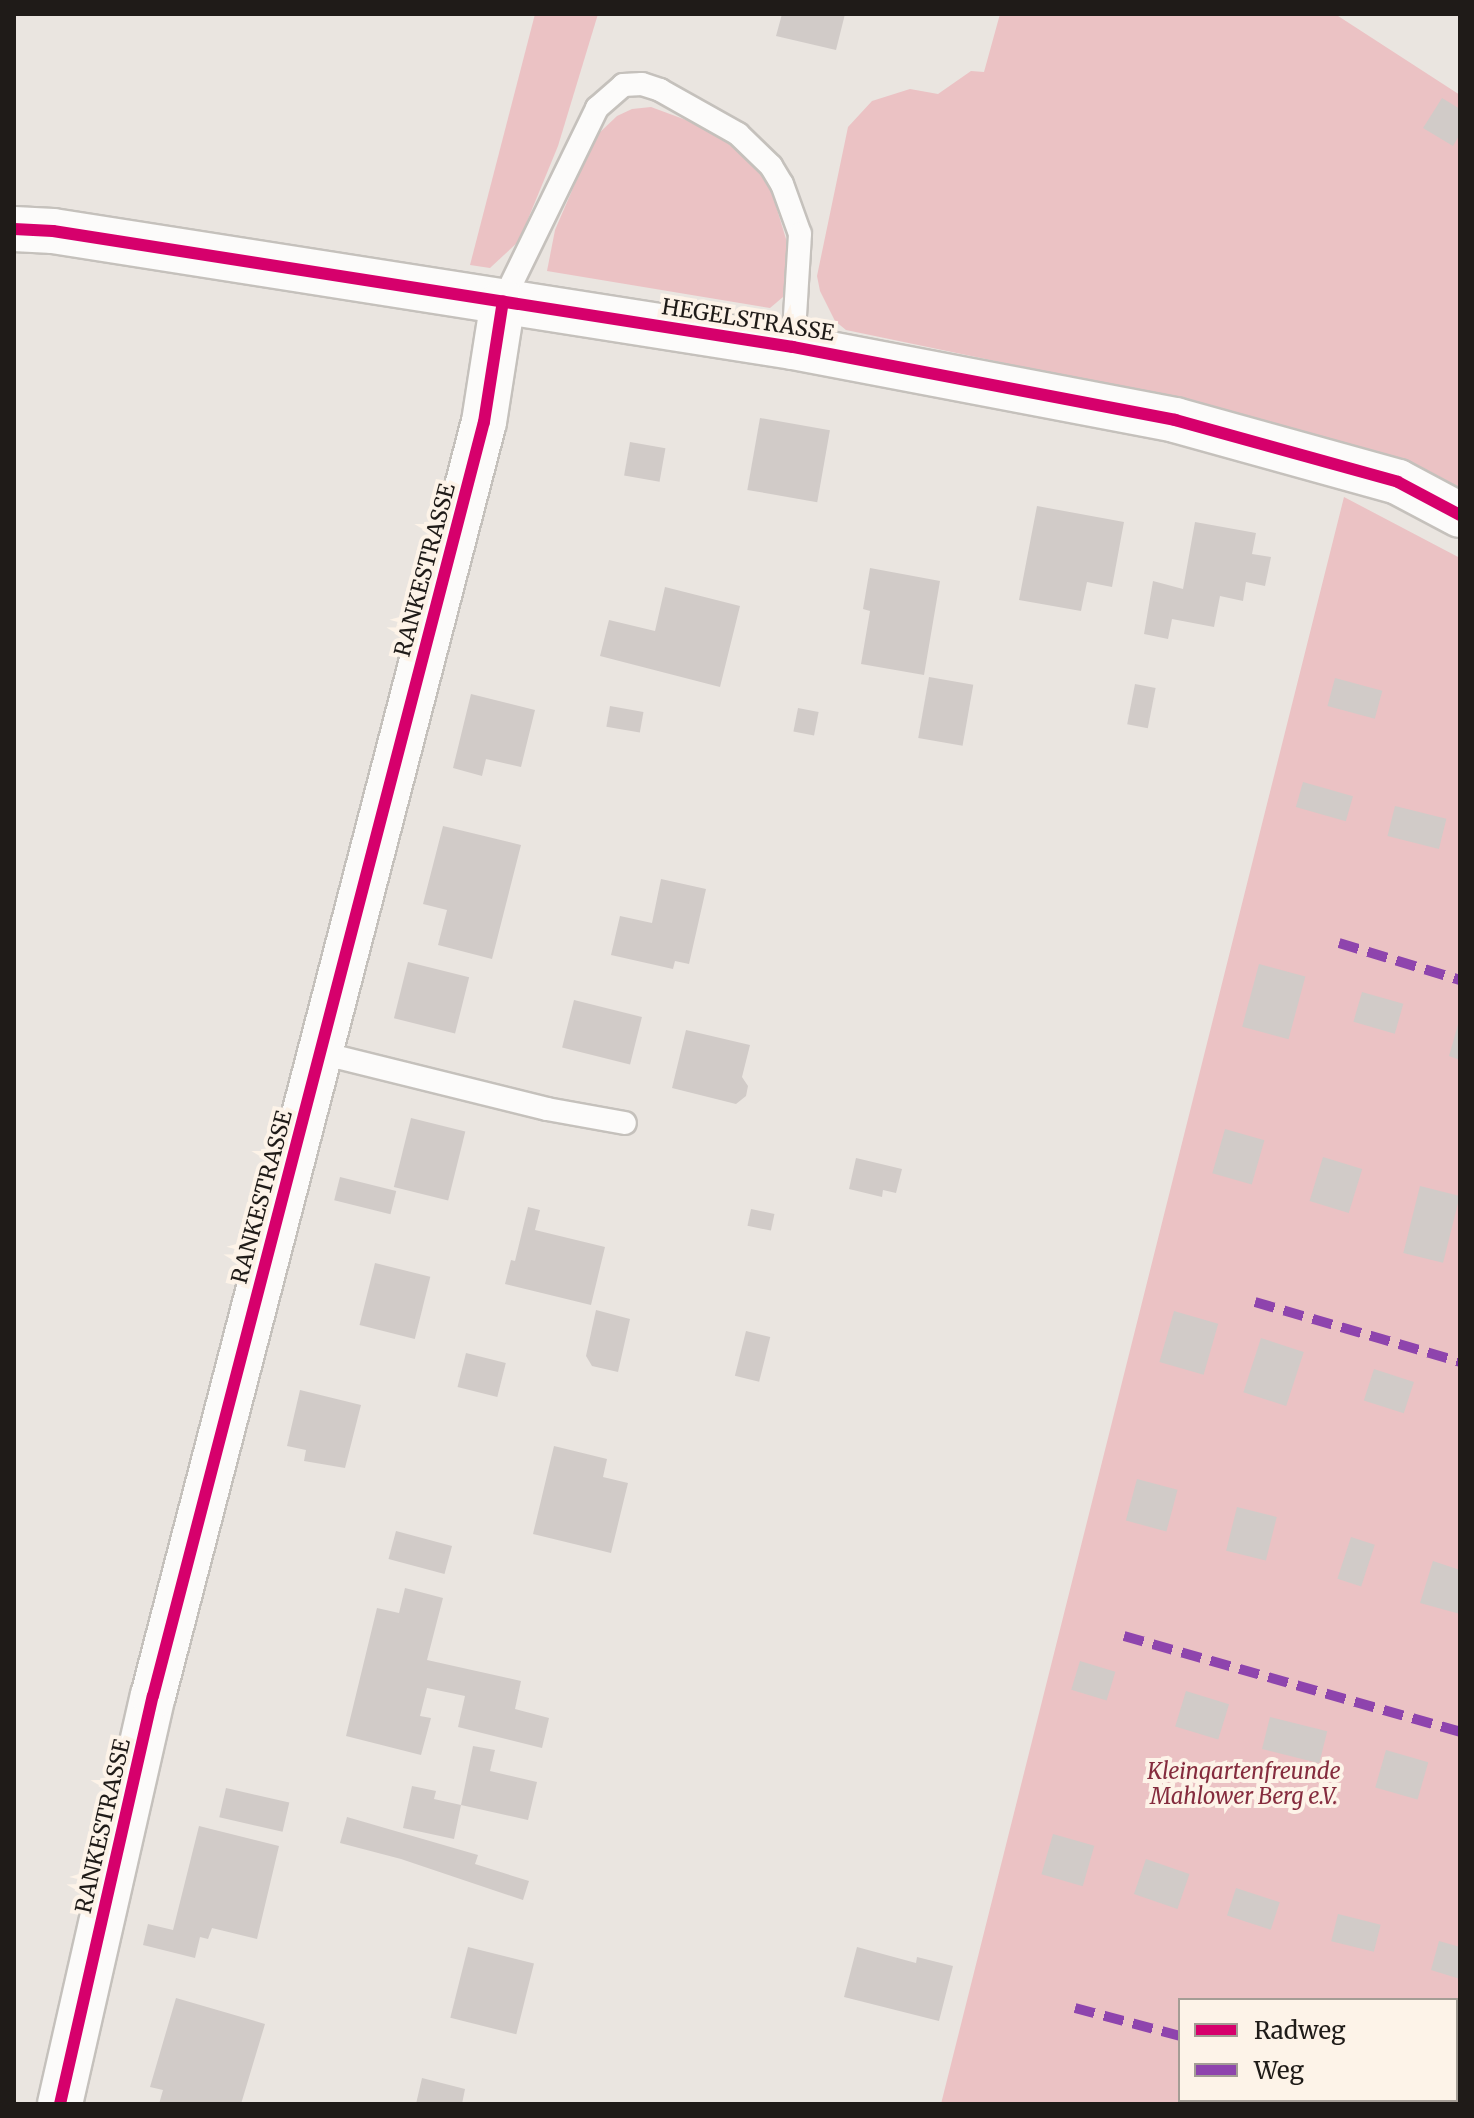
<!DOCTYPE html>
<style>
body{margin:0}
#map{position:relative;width:1474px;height:2118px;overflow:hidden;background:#eae5e0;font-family:Merriweather,serif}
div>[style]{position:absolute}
.green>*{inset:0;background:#ebc2c4}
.building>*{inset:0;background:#d1cbc8;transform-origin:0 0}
.roads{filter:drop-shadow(2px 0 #c5c1bc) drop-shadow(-2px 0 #c5c1bc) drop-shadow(0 2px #c5c1bc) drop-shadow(0 -2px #c5c1bc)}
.lane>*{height:22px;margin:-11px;padding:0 11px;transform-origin:11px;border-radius:11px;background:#fcfbfa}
.street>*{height:44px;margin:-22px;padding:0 22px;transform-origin:22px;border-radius:22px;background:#fcfbfa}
.quiet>*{height:10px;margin-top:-5px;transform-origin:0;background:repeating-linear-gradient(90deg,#8e44ad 0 20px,transparent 0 30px)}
.cycleway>*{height:12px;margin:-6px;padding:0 6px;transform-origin:6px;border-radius:6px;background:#d6006c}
span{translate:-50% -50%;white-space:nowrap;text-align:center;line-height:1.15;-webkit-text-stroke:8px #fdf3e8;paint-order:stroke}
.street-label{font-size:22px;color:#1f1b18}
.park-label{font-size:22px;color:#852c3e;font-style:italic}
.frame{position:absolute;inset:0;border:16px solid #1f1b18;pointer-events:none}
.legend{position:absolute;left:1178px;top:1998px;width:280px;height:104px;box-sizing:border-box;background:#fdf3e8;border:2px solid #a49d95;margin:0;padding:10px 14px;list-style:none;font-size:24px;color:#1f1b18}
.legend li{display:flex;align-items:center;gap:16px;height:40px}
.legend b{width:40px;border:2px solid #a49d95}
</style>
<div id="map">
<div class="green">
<i style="clip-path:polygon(535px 14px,598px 14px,558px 146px,519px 241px,490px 268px,470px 265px)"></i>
<i style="clip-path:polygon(1000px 14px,1335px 14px,1460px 95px,1460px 497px,1332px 442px,1097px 382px,846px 330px,835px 321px,820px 291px,817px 276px,848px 127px,872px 101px,910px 89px,938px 94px,971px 71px,984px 72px)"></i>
<i style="clip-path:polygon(651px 107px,705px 127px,741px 149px,770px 186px,786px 239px,787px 272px,783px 297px,770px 308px,547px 271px,555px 230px,595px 137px,617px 116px,632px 109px)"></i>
<i style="clip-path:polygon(evenodd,1344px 497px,1460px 558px,1460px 2104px,941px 2104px,1344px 497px,1180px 2000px,1456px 2000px,1456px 2100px,1180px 2100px,1180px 2000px)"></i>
</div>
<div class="building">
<i style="clip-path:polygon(782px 14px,845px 14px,836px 50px,776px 36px)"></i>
<i style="clip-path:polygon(1442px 98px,1460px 109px,1460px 134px,1453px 146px,1423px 128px)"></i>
<i style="left:760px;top:418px;width:71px;height:73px;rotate:10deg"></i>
<i style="left:630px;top:442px;width:36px;height:34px;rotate:10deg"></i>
<i style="clip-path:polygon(1037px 506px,1124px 522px,1112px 587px,1087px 582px,1081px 611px,1019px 600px)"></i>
<i style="clip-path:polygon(1195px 522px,1256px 533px,1252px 554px,1271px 557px,1265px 586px,1246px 582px,1243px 601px,1220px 596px,1214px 627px,1172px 619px,1168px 639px,1144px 634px,1153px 581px,1183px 589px)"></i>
<i style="clip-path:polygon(870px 568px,940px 581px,924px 675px,861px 664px,870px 611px,863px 609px)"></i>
<i style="clip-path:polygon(665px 587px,740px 606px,720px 687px,600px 656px,609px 620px,655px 631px)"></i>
<i style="left:929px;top:677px;width:45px;height:62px;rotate:10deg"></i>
<i style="left:1335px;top:678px;width:49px;height:29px;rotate:15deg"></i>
<i style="left:1135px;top:684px;width:21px;height:41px;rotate:11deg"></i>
<i style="clip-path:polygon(471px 694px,535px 710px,521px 767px,486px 759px,482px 776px,453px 768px)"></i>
<i style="left:610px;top:706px;width:34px;height:21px;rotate:10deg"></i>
<i style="left:798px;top:708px;width:21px;height:24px;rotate:11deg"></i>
<i style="left:1303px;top:782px;width:52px;height:26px;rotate:16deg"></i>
<i style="left:1395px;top:806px;width:53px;height:31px;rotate:14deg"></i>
<i style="clip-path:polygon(443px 826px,521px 845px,492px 959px,438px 945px,447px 910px,423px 904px)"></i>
<i style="clip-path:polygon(661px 879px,706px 889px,689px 964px,675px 961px,673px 969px,611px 955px,620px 916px,652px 923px)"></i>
<i style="left:408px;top:962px;width:63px;height:58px;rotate:14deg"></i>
<i style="left:1259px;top:964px;width:48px;height:65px;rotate:15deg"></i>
<i style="left:1362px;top:992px;width:43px;height:31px;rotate:16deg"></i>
<i style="left:574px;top:1000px;width:70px;height:49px;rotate:14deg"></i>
<i style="clip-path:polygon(1459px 1021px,1460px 1021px,1460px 1060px,1449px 1056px)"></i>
<i style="clip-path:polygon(686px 1030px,750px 1045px,742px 1077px,748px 1086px,746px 1096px,736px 1104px,672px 1088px)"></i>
<i style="left:411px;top:1118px;width:56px;height:71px;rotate:14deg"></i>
<i style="left:1225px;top:1129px;width:41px;height:46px;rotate:16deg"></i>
<i style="left:1323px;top:1157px;width:41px;height:46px;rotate:17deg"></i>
<i style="clip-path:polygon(856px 1158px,902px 1169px,896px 1193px,883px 1190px,882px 1197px,849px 1189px)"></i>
<i style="left:340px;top:1177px;width:58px;height:24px;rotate:14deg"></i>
<i style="left:1420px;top:1186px;width:41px;height:69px;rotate:14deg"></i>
<i style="clip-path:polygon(528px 1207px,540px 1210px,535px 1230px,605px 1247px,591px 1305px,505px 1284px,511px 1260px,515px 1261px)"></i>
<i style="left:751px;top:1209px;width:24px;height:17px;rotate:12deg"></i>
<i style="left:375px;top:1263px;width:57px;height:64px;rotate:14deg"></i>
<i style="clip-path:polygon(596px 1310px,630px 1319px,618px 1372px,592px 1366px,586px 1356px)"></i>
<i style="left:1174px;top:1311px;width:46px;height:53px;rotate:16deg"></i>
<i style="left:746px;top:1331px;width:25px;height:46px;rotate:14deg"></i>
<i style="left:1261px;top:1338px;width:45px;height:57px;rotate:18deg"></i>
<i style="left:466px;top:1353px;width:41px;height:35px;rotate:14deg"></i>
<i style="left:1374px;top:1369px;width:42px;height:33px;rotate:18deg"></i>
<i style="clip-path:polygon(300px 1390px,361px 1405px,345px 1468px,304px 1461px,306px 1450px,287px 1446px)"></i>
<i style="clip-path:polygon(554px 1446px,607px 1459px,603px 1477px,628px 1483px,611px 1553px,533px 1534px)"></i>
<i style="left:1137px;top:1479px;width:42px;height:43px;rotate:15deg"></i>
<i style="left:1237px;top:1507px;width:41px;height:45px;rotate:14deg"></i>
<i style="left:396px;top:1531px;width:58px;height:29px;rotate:15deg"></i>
<i style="left:1351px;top:1537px;width:25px;height:44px;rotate:18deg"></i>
<i style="clip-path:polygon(1433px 1561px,1460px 1570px,1460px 1614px,1420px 1603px)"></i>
<i style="clip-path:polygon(405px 1588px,443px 1598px,427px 1660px,521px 1681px,515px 1709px,549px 1718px,542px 1748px,458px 1727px,465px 1696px,427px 1688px,420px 1716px,431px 1718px,421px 1755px,346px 1736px,377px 1608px,399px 1613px)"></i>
<i style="left:1080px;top:1661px;width:37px;height:30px;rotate:17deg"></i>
<i style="left:1186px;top:1691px;width:45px;height:37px;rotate:17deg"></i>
<i style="left:1270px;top:1717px;width:59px;height:33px;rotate:14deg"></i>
<i style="clip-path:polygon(473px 1746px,495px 1750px,490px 1771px,537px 1782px,528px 1820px,461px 1805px,454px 1839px,403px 1828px,412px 1786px,436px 1791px,434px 1799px,461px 1805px)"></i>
<i style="left:1386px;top:1750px;width:44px;height:39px;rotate:16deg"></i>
<i style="left:226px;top:1788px;width:65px;height:30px;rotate:13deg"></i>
<i style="clip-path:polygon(347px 1817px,478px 1855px,475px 1864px,529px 1881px,523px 1900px,401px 1859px,340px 1843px)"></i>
<i style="clip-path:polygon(199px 1826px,279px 1846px,257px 1939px,212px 1928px,208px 1939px,200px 1937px,195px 1958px,143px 1945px,148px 1924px,173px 1930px)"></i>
<i style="left:1053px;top:1834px;width:43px;height:42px;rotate:16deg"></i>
<i style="left:1146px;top:1859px;width:46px;height:37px;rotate:19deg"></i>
<i style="left:1236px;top:1888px;width:46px;height:29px;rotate:18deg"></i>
<i style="left:1338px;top:1914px;width:44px;height:28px;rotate:14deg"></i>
<i style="clip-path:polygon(1439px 1941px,1460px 1947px,1460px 1979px,1431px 1970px)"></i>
<i style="left:468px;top:1947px;width:68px;height:73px;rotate:14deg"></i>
<i style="clip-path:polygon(857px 1947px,916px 1963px,917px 1957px,953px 1966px,939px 2021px,844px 1997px)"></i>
<i style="clip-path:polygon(176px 1998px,265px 2024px,241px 2104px,159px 2104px,163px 2090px,150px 2087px)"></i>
<i style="clip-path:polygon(422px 2078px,465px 2089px,462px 2104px,416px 2104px)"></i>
<i style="left:1205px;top:2100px;width:29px;height:4px"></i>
</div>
<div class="roads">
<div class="lane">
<i style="left:503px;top:301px;width:215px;rotate:-64deg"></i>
<i style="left:597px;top:108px;width:35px;rotate:-41deg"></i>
<i style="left:623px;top:85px;width:19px;rotate:-3deg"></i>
<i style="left:642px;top:84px;width:19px;rotate:18deg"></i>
<i style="left:660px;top:90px;width:90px;rotate:29.4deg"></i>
<i style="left:738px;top:134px;width:46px;rotate:44.1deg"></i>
<i style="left:771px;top:166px;width:21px;rotate:59deg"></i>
<i style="left:782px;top:184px;width:53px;rotate:70.2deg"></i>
<i style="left:800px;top:234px;width:113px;rotate:93.5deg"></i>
<i style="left:321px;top:1053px;width:233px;rotate:13.9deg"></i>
<i style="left:547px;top:1109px;width:79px;rotate:10.2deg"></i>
</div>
<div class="street">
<i style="left:14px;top:229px;width:39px;rotate:3deg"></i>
<i style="left:53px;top:231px;width:749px;rotate:8.91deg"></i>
<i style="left:793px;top:347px;width:389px;rotate:10.8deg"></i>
<i style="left:1175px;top:420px;width:231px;rotate:15.5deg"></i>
<i style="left:1398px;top:482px;width:70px;rotate:28deg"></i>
<i style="left:60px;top:2104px;width:418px;rotate:-77.2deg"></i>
<i style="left:153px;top:1696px;width:1316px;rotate:-75.44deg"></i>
<i style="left:484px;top:422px;width:122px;rotate:-81.1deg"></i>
</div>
</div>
<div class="quiet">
<i style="left:1339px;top:943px;width:127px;rotate:17deg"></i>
<i style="left:1255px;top:1302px;width:214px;rotate:16.3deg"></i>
<i style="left:1124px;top:1636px;width:349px;rotate:15.9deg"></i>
<i style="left:1075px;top:2008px;width:109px;rotate:14.9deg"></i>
<i style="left:1419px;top:2100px;width:16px;rotate:15deg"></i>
</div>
<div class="cycleway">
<i style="left:14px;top:229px;width:39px;rotate:3deg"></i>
<i style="left:53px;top:231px;width:749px;rotate:8.91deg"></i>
<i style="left:793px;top:347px;width:389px;rotate:10.8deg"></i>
<i style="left:1175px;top:420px;width:231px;rotate:15.5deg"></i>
<i style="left:1398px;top:482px;width:70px;rotate:28deg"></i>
<i style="left:60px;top:2104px;width:418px;rotate:-77.2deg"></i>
<i style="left:153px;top:1696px;width:1316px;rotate:-75.44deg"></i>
<i style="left:484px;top:422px;width:122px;rotate:-81.1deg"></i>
</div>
<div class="street-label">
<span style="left:748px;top:320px;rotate:9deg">HEGELSTRASSE</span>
<span style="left:425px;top:570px;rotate:-75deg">RANKESTRASSE</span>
<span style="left:262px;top:1197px;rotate:-75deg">RANKESTRASSE</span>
<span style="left:103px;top:1826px;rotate:-77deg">RANKESTRASSE</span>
</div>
<div class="park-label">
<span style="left:1244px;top:1784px">Kleingartenfreunde<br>Mahlower Berg e.V.</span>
</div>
<div class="frame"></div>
<ul class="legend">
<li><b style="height:10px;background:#d6006c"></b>Radweg</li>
<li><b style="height:10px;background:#8e44ad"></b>Weg</li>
</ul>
</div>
